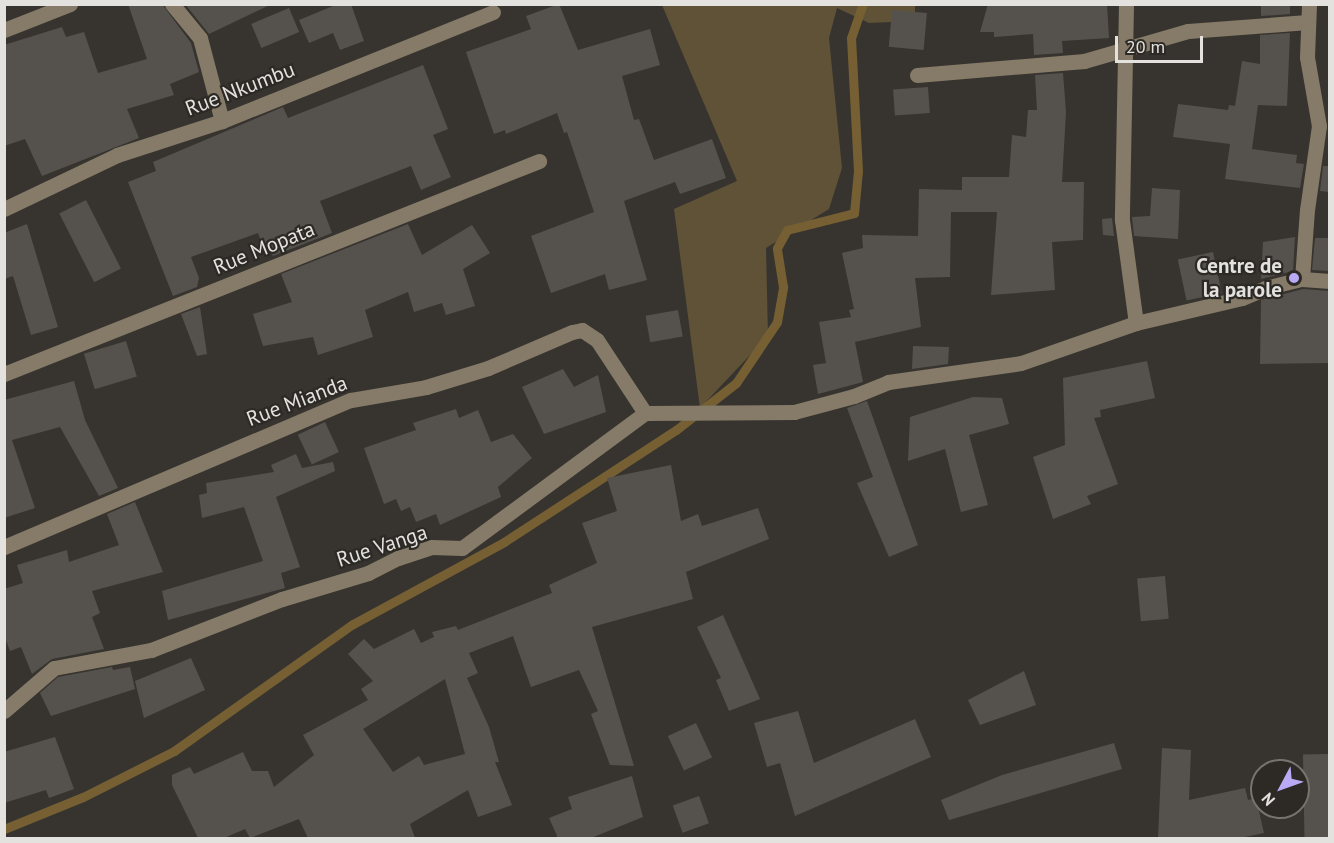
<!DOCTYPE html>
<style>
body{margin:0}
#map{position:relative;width:1334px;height:843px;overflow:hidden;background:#37342f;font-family:"PT Sans",sans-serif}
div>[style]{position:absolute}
.green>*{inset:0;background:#5f5237}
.stream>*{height:9px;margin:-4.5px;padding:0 4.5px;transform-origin:4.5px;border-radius:4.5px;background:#766033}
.building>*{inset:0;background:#55524d;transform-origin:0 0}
.minor>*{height:15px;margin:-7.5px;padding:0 7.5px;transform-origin:7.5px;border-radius:7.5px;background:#857b68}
.dots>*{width:16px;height:16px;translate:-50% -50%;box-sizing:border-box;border:3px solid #2d2a25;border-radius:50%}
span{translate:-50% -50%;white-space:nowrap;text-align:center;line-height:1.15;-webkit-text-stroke:4.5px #2d2a25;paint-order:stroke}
.street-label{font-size:21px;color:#e4e2df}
.poi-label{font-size:21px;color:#e4e2df;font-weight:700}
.right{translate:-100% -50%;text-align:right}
.frame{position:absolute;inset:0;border:6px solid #e4e2df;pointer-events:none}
.north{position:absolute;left:1250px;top:759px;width:60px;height:60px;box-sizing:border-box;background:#2d2a25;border:2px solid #76746f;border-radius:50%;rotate:229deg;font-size:16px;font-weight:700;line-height:24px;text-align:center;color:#e4e2df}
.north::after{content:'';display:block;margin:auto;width:21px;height:27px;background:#baaaf6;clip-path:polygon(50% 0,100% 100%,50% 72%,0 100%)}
.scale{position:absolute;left:1115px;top:36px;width:88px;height:27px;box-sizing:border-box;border:3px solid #e4e2df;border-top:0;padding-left:8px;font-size:18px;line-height:21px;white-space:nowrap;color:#e4e2df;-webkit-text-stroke:4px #2d2a25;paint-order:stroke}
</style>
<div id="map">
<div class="green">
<i style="clip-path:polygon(662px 5px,915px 5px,915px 21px,869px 23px,837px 8px,829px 38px,842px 168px,829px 209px,766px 248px,768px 336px,700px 408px,674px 209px,737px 181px)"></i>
</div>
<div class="stream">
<i style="left:4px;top:829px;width:85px;rotate:-22.1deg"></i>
<i style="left:83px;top:797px;width:102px;rotate:-26.8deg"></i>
<i style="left:174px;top:751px;width:219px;rotate:-35.4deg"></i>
<i style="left:353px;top:624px;width:172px;rotate:-28.5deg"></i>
<i style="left:504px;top:542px;width:205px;rotate:-33.1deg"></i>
<i style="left:676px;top:430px;width:76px;rotate:-38.1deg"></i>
<i style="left:736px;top:383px;width:73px;rotate:-56.1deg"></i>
<i style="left:777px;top:322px;width:36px;rotate:-80deg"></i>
<i style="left:783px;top:287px;width:39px;rotate:-99deg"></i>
<i style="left:777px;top:248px;width:21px;rotate:-61deg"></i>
<i style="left:787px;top:230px;width:69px;rotate:-14.2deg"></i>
<i style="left:854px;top:213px;width:42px;rotate:-84.6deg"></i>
<i style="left:858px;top:171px;width:133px;rotate:-93deg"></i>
<i style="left:851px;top:38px;width:36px;rotate:-71deg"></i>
</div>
<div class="building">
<i style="clip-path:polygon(128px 4px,162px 4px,191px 43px,199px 72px,170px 84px,174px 95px,127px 109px,139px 138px,42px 176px,25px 139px,4px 146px,4px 45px,62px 27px,66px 37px,84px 32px,98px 73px,147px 59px)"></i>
<i style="clip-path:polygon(185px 4px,272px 4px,209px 34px)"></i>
<i style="clip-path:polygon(338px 4px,351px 4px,364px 41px,340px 50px,333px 33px,309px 43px,299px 20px)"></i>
<i style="clip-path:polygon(559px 4px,578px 50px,650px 29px,660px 65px,622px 76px,634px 120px,639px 119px,654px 160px,712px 139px,726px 178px,680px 194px,675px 182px,624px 201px,647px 280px,609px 290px,605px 274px,551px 293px,531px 236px,594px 212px,567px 132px,564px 133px,557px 113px,506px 134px,505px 130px,494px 134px,466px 52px,531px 29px,526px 16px)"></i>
<i style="clip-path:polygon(988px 4px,1107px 4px,1109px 38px,1062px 41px,1063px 53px,1034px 55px,1033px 34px,994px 37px,994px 32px,980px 32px)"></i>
<i style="clip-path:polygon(1261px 4px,1290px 4px,1290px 14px,1261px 16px)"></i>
<i style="left:289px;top:8px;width:26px;height:41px;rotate:67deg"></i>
<i style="left:892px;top:10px;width:35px;height:37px;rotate:5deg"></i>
<i style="clip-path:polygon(1290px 33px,1287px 106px,1258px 105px,1252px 149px,1297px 155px,1296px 163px,1304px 164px,1300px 188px,1225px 179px,1230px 144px,1173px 137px,1178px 104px,1228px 110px,1229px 105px,1235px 106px,1242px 61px,1260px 64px,1260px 35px)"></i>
<i style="clip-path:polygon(423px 65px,448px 129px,433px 135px,451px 177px,421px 190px,411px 166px,320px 201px,332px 233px,273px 256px,271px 252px,266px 254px,258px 233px,191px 257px,199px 278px,197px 287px,173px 296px,128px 182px,156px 171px,153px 162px,283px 107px,288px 118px)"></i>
<i style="clip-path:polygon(1063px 73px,1066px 112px,1062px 182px,1084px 182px,1083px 240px,1052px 242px,1055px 290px,991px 295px,997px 212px,951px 212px,950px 277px,915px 278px,921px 327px,855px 342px,863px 382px,818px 394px,813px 365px,826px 363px,819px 322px,851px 317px,849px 310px,854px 309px,842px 253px,863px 248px,862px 235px,918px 236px,919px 189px,962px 190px,962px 177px,1009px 177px,1012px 135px,1026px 137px,1028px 110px,1037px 110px,1035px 75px)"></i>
<i style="left:928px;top:87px;width:26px;height:35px;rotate:86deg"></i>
<i style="clip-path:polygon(1323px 166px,1329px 166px,1329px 192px,1320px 191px)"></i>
<i style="clip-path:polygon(1152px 188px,1180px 190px,1178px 239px,1134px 236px,1132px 217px,1150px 216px)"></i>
<i style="left:86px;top:200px;width:77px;height:30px;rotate:63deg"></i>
<i style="clip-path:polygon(1112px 218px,1114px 236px,1103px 235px,1102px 219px)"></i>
<i style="clip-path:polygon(27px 224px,58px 327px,31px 335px,13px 276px,4px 279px,4px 233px)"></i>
<i style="clip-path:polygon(408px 224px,422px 255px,472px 225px,490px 253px,463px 269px,475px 306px,446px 315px,442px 303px,414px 312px,408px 292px,365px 310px,373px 337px,318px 355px,313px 337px,263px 346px,253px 314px,292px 302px,281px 274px)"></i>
<i style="clip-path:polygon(1295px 237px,1293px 271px,1261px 279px,1263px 242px)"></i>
<i style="clip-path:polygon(1315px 238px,1329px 238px,1329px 271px,1312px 270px)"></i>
<i style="left:1213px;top:252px;width:42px;height:36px;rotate:78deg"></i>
<i style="clip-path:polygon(1303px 289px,1329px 291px,1329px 363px,1260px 364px,1261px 300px)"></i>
<i style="clip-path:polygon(200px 307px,207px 354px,197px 356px,181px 314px)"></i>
<i style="left:678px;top:310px;width:27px;height:33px;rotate:80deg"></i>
<i style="left:126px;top:341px;width:37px;height:44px;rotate:73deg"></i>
<i style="clip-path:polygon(913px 346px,949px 347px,948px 364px,912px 369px)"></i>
<i style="clip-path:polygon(1147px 361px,1155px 398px,1100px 410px,1101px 417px,1094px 418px,1118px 484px,1087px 496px,1091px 504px,1053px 519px,1033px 457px,1065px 445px,1063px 378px)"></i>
<i style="clip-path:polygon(563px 369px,574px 387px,598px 375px,606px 412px,544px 434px,522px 387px)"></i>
<i style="clip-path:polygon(74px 381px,85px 420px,118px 488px,99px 496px,60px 427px,12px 440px,35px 508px,4px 518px,4px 400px)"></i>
<i style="clip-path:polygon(973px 397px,1002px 398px,1009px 424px,969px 435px,988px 505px,961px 512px,945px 449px,908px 461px,910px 417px)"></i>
<i style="clip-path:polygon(867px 401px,918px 545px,889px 557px,857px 483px,873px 477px,847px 408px)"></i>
<i style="clip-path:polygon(456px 409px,459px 418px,478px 410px,491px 442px,513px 434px,532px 458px,498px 487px,501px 497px,440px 525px,436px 514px,416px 522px,410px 507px,401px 511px,396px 499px,384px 504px,364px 448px,416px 430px,413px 423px)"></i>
<i style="left:325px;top:422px;width:33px;height:30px;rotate:65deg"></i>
<i style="clip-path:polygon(296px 454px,302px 468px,333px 462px,335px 471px,276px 497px,300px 567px,281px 573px,285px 588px,168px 620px,162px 591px,263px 561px,244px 507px,202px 518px,199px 495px,207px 493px,206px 483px,274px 472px,271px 465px)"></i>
<i style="clip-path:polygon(evenodd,671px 465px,681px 521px,698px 514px,702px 526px,758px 508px,769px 539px,686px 572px,693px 599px,592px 627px,634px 766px,610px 765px,591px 714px,598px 711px,579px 670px,531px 687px,513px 636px,469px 653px,478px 673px,467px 678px,489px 727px,499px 762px,495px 762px,512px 805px,478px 817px,468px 790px,410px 824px,415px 838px,308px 838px,299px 819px,250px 838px,245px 829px,224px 838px,198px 838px,172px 785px,172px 775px,190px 767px,194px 774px,243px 752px,252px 771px,268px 771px,274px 787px,314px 755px,303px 735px,368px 700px,361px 689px,373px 681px,348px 654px,364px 639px,374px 649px,414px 629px,421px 643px,434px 637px,432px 632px,456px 626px,458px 630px,552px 593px,549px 585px,597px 563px,582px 523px,617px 511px,607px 478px,671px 465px,445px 679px,465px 754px,424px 765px,419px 756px,393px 772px,363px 729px,445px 679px)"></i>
<i style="clip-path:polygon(135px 502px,163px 572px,92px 591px,100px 613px,92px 617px,104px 649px,52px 659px,32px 674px,21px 647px,10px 651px,4px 635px,4px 589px,23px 583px,17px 565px,67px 550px,69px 562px,119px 545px,107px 514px)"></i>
<i style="left:1165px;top:576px;width:43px;height:28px;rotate:85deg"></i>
<i style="clip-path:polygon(723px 615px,760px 699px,729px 711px,716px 680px,721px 678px,697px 627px)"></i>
<i style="clip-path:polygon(191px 658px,205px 690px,144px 718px,135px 681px)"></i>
<i style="clip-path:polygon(112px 667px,113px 670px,130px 667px,135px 689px,51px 716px,40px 693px,58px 677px)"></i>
<i style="clip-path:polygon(1024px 671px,1036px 705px,980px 725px,968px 700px)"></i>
<i style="clip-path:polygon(798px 711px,814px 763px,915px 719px,931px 757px,795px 816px,780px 763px,767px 767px,754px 723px)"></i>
<i style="left:696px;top:723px;width:38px;height:31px;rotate:65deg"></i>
<i style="clip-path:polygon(55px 737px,74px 789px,49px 798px,46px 790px,4px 803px,4px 752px)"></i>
<i style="clip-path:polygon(1114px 743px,1122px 769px,949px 820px,941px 800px,1002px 775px)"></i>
<i style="clip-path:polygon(1162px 748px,1191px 750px,1189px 800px,1245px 788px,1248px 800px,1256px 798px,1264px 833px,1240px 838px,1158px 838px)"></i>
<i style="left:1328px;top:754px;width:84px;height:25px;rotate:89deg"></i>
<i style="clip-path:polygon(632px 776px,643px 817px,591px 838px,558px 838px,549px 818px,572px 809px,568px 797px)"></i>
<i style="left:699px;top:796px;width:29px;height:28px;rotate:70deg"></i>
</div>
<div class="minor">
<i style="left:172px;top:4px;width:44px;rotate:50.5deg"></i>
<i style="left:200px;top:38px;width:86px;rotate:75.2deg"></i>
<i style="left:1126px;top:4px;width:216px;rotate:91.1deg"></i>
<i style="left:1122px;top:220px;width:104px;rotate:82.3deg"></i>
<i style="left:4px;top:30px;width:71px;rotate:-21.5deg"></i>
<i style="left:917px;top:75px;width:168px;rotate:-4.8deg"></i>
<i style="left:1084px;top:61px;width:108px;rotate:-16.1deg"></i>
<i style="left:1188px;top:31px;width:120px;rotate:-4.3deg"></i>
<i style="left:4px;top:209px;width:125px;rotate:-25.5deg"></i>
<i style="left:117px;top:155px;width:110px;rotate:-17.9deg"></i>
<i style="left:222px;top:121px;width:292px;rotate:-21.9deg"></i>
<i style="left:1302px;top:279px;width:69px;rotate:-85.9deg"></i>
<i style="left:1307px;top:210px;width:85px;rotate:-81.9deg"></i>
<i style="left:1319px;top:126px;width:70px;rotate:-99.9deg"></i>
<i style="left:1307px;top:57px;width:53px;rotate:-87.8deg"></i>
<i style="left:4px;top:374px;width:576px;rotate:-21.71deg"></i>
<i style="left:4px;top:547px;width:377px;rotate:-23deg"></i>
<i style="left:351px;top:400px;width:76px;rotate:-9.8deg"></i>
<i style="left:426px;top:387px;width:65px;rotate:-17deg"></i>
<i style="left:488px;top:368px;width:91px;rotate:-23.2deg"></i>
<i style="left:572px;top:332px;width:10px;rotate:-11deg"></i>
<i style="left:582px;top:330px;width:18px;rotate:34deg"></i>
<i style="left:597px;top:340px;width:87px;rotate:56.7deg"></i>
<i style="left:4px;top:711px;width:66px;rotate:-40.7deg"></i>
<i style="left:54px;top:668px;width:99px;rotate:-10.5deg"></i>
<i style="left:151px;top:650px;width:141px;rotate:-21.3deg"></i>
<i style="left:282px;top:599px;width:90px;rotate:-16.8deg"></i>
<i style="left:368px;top:573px;width:34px;rotate:-27deg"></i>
<i style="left:398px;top:558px;width:35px;rotate:-18deg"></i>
<i style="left:431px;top:547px;width:31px;rotate:2deg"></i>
<i style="left:462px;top:548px;width:227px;rotate:-36.4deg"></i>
<i style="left:645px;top:413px;width:149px;rotate:-0.4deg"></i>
<i style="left:794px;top:412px;width:62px;rotate:-14.9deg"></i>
<i style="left:854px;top:396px;width:37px;rotate:-22deg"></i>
<i style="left:888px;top:382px;width:134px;rotate:-8.1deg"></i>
<i style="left:1021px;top:363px;width:122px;rotate:-19.2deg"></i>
<i style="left:1136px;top:323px;width:109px;rotate:-13.3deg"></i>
<i style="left:1242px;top:298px;width:25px;rotate:-23deg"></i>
<i style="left:1265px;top:288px;width:38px;rotate:-14deg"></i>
<i style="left:1302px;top:279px;width:28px;rotate:4deg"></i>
</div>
<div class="dots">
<i style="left:1294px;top:278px;background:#baaaf6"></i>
</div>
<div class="street-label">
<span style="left:240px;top:89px;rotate:-21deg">Rue Nkumbu</span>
<span style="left:264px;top:248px;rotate:-22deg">Rue Mopata</span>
<span style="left:297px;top:401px;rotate:-21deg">Rue Mianda</span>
<span style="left:382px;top:546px;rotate:-18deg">Rue Vanga</span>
</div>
<div class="poi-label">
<span class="right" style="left:1282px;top:278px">Centre de<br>la parole</span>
</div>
<div class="frame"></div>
<div class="north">N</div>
<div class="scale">20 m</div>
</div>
